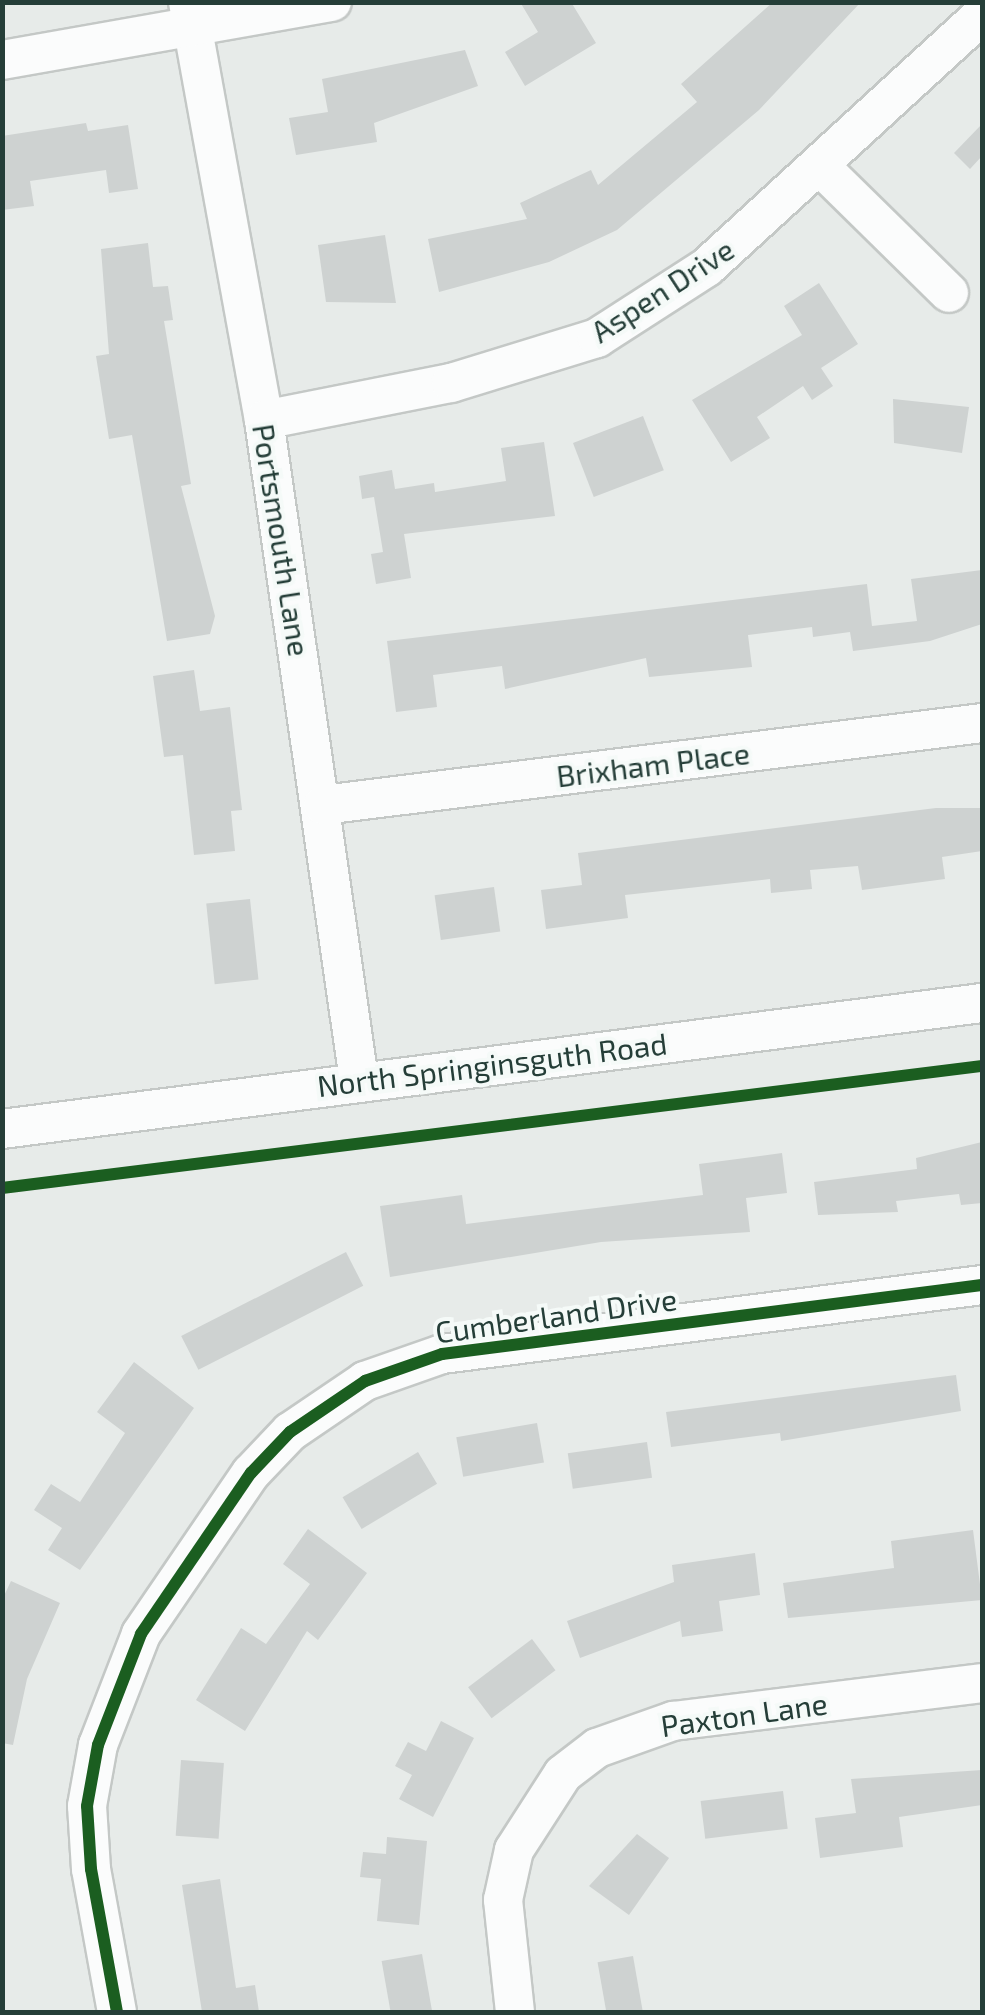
<!DOCTYPE html>
<style>
body{margin:0}
#map{position:relative;width:985px;height:2015px;overflow:hidden;background:#e7ebe9;font-family:"Exo 2",sans-serif}
div>[style]{position:absolute}
.building>*{inset:0;background:#ced2d1;transform-origin:0 0}
.roads{filter:drop-shadow(2px 0 #c4c8c6) drop-shadow(-2px 0 #c4c8c6) drop-shadow(0 2px #c4c8c6) drop-shadow(0 -2px #c4c8c6)}
.minor>*{height:38px;margin:-19px;padding:0 19px;transform-origin:19px;border-radius:19px;background:#fbfcfc}
.cycleway>*{height:12px;margin:-6px;padding:0 6px;transform-origin:6px;border-radius:6px;background:#1b5e20}
span{translate:-50% -50%;white-space:nowrap;text-align:center;line-height:1.15;-webkit-text-stroke:8px #f5faf8;paint-order:stroke}
.street-label{font-size:30px;color:#253e38}
.frame{position:absolute;inset:0;border:5px solid #253e38;pointer-events:none}
</style>
<div id="map">
<div class="building">
<i style="clip-path:polygon(520px 2px,571px 2px,596px 43px,525px 86px,505px 52px,538px 32px)"></i>
<i style="clip-path:polygon(773px 2px,861px 2px,759px 110px,617px 230px,549px 262px,439px 292px,428px 239px,527px 219px,520px 203px,591px 170px,598px 185px,697px 102px,681px 84px)"></i>
<i style="clip-path:polygon(465px 50px,478px 86px,374px 123px,377px 142px,296px 155px,289px 118px,328px 112px,322px 79px)"></i>
<i style="clip-path:polygon(86px 123px,88px 131px,128px 125px,138px 189px,109px 193px,106px 170px,30px 181px,34px 206px,2px 210px,2px 136px)"></i>
<i style="clip-path:polygon(982px 124px,982px 156px,970px 169px,954px 153px)"></i>
<i style="clip-path:polygon(385px 235px,396px 303px,326px 302px,318px 245px)"></i>
<i style="clip-path:polygon(148px 243px,153px 287px,168px 286px,173px 320px,164px 321px,191px 484px,181px 486px,215px 616px,210px 634px,167px 641px,132px 435px,109px 439px,96px 356px,109px 354px,101px 249px)"></i>
<i style="clip-path:polygon(819px 283px,858px 344px,821px 368px,833px 386px,812px 400px,803px 386px,757px 417px,770px 438px,731px 462px,692px 400px,802px 335px,784px 306px)"></i>
<i style="clip-path:polygon(893px 399px,969px 407px,962px 453px,894px 443px)"></i>
<i style="left:643px;top:416px;width:58px;height:75px;rotate:69deg"></i>
<i style="clip-path:polygon(544px 442px,555px 516px,404px 534px,411px 578px,376px 584px,371px 554px,383px 552px,374px 497px,362px 499px,359px 476px,392px 470px,395px 489px,434px 483px,435px 492px,506px 481px,501px 448px)"></i>
<i style="clip-path:polygon(982px 570px,982px 624px,930px 641px,853px 651px,850px 632px,813px 637px,812px 627px,748px 635px,752px 667px,649px 677px,646px 658px,505px 689px,502px 666px,433px 675px,437px 707px,396px 712px,387px 641px,867px 584px,872px 626px,917px 621px,911px 579px)"></i>
<i style="clip-path:polygon(194px 670px,200px 711px,230px 707px,242px 810px,231px 811px,235px 851px,194px 855px,183px 755px,164px 757px,153px 676px)"></i>
<i style="clip-path:polygon(936px 808px,982px 808px,982px 851px,942px 857px,945px 879px,862px 890px,858px 866px,810px 870px,812px 889px,771px 893px,770px 879px,625px 895px,628px 918px,546px 929px,541px 890px,582px 885px,578px 853px)"></i>
<i style="left:494px;top:887px;width:45px;height:60px;rotate:82deg"></i>
<i style="left:250px;top:899px;width:81px;height:44px;rotate:84deg"></i>
<i style="clip-path:polygon(982px 1142px,982px 1203px,961px 1205px,959px 1194px,896px 1201px,898px 1212px,818px 1215px,814px 1182px,917px 1169px,916px 1158px)"></i>
<i style="clip-path:polygon(782px 1153px,787px 1193px,746px 1198px,750px 1232px,601px 1242px,390px 1277px,380px 1206px,462px 1195px,466px 1224px,703px 1195px,699px 1164px)"></i>
<i style="left:346px;top:1252px;width:38px;height:185px;rotate:63deg"></i>
<i style="clip-path:polygon(134px 1362px,194px 1408px,80px 1570px,48px 1550px,62px 1528px,34px 1510px,51px 1484px,80px 1502px,125px 1433px,97px 1412px)"></i>
<i style="clip-path:polygon(956px 1375px,961px 1411px,781px 1441px,780px 1433px,671px 1447px,666px 1412px)"></i>
<i style="left:537px;top:1423px;width:40px;height:82px;rotate:80deg"></i>
<i style="left:647px;top:1442px;width:36px;height:80px;rotate:82deg"></i>
<i style="left:418px;top:1452px;width:37px;height:88px;rotate:59deg"></i>
<i style="clip-path:polygon(308px 1529px,367px 1573px,318px 1640px,307px 1631px,245px 1731px,196px 1700px,241px 1628px,266px 1644px,310px 1584px,283px 1564px)"></i>
<i style="clip-path:polygon(973px 1530px,982px 1600px,788px 1618px,783px 1583px,894px 1568px,891px 1541px)"></i>
<i style="clip-path:polygon(755px 1553px,760px 1595px,719px 1601px,723px 1631px,682px 1637px,680px 1621px,580px 1658px,567px 1621px,674px 1582px,672px 1565px)"></i>
<i style="clip-path:polygon(11px 1581px,60px 1603px,27px 1679px,13px 1745px,2px 1743px,2px 1600px)"></i>
<i style="left:532px;top:1639px;width:39px;height:80px;rotate:53deg"></i>
<i style="clip-path:polygon(441px 1721px,474px 1738px,433px 1817px,399px 1799px,412px 1775px,395px 1766px,408px 1742px,426px 1751px)"></i>
<i style="left:181px;top:1760px;width:43px;height:76px;rotate:4deg"></i>
<i style="clip-path:polygon(982px 1770px,982px 1805px,899px 1817px,903px 1847px,820px 1858px,815px 1818px,856px 1813px,851px 1779px)"></i>
<i style="left:783px;top:1791px;width:38px;height:83px;rotate:83deg"></i>
<i style="clip-path:polygon(637px 1834px,669px 1858px,629px 1915px,589px 1886px)"></i>
<i style="clip-path:polygon(387px 1837px,427px 1841px,419px 1925px,377px 1921px,381px 1879px,360px 1877px,363px 1852px,386px 1854px)"></i>
<i style="clip-path:polygon(220px 1879px,236px 1988px,255px 1985px,259px 2012px,202px 2012px,182px 1885px)"></i>
<i style="left:422px;top:1954px;width:57px;height:41px;rotate:80deg"></i>
<i style="left:633px;top:1956px;width:57px;height:36px;rotate:80deg"></i>
</div>
<div class="roads">
<div class="minor">
<i style="left:188px;top:2px;width:425px;rotate:79.7deg"></i>
<i style="left:264px;top:420px;width:667px;rotate:81.81deg"></i>
<i style="left:2px;top:60px;width:335px;rotate:-10deg"></i>
<i style="left:822px;top:168px;width:178px;rotate:44.5deg"></i>
<i style="left:264px;top:420px;width:191px;rotate:-11.2deg"></i>
<i style="left:451px;top:383px;width:153px;rotate:-17.1deg"></i>
<i style="left:597px;top:338px;width:131px;rotate:-32.8deg"></i>
<i style="left:707px;top:267px;width:373px;rotate:-42.5deg"></i>
<i style="left:323px;top:805px;width:664px;rotate:-7.09deg"></i>
<i style="left:2px;top:1129px;width:988px;rotate:-7.33deg"></i>
<i style="left:117px;top:2012px;width:145px;rotate:-100.3deg"></i>
<i style="left:91px;top:1869px;width:63px;rotate:-93.6deg"></i>
<i style="left:87px;top:1806px;width:62px;rotate:-79.8deg"></i>
<i style="left:98px;top:1745px;width:119px;rotate:-68.8deg"></i>
<i style="left:141px;top:1634px;width:195px;rotate:-55.7deg"></i>
<i style="left:251px;top:1473px;width:57px;rotate:-46.4deg"></i>
<i style="left:290px;top:1432px;width:91px;rotate:-34.2deg"></i>
<i style="left:365px;top:1381px;width:82px;rotate:-19.3deg"></i>
<i style="left:442px;top:1354px;width:544px;rotate:-7.28deg"></i>
<i style="left:515px;top:2012px;width:113px;rotate:-96.1deg"></i>
<i style="left:503px;top:1900px;width:51px;rotate:-77.6deg"></i>
<i style="left:514px;top:1850px;width:90px;rotate:-57.2deg"></i>
<i style="left:563px;top:1774px;width:43px;rotate:-37.4deg"></i>
<i style="left:597px;top:1748px;width:81px;rotate:-19.6deg"></i>
<i style="left:673px;top:1721px;width:311px;rotate:-7deg"></i>
</div>
</div>
<div class="cycleway">
<i style="left:2px;top:1188px;width:988px;rotate:-7.1deg"></i>
<i style="left:117px;top:2012px;width:145px;rotate:-100.3deg"></i>
<i style="left:91px;top:1869px;width:63px;rotate:-93.6deg"></i>
<i style="left:87px;top:1806px;width:62px;rotate:-79.8deg"></i>
<i style="left:98px;top:1745px;width:119px;rotate:-68.8deg"></i>
<i style="left:141px;top:1634px;width:195px;rotate:-55.7deg"></i>
<i style="left:251px;top:1473px;width:57px;rotate:-46.4deg"></i>
<i style="left:290px;top:1432px;width:91px;rotate:-34.2deg"></i>
<i style="left:365px;top:1381px;width:82px;rotate:-19.3deg"></i>
<i style="left:442px;top:1354px;width:544px;rotate:-7.28deg"></i>
</div>
<div class="street-label">
<span style="left:662px;top:290px;rotate:-33deg">Aspen Drive</span>
<span style="left:282px;top:540px;rotate:81deg">Portsmouth Lane</span>
<span style="left:653px;top:764px;rotate:-7deg">Brixham Place</span>
<span style="left:492px;top:1064px;rotate:-7deg">North Springinsguth Road</span>
<span style="left:556px;top:1315px;rotate:-8deg">Cumberland Drive</span>
<span style="left:744px;top:1714px;rotate:-8deg">Paxton Lane</span>
</div>
<div class="frame"></div>
</div>
